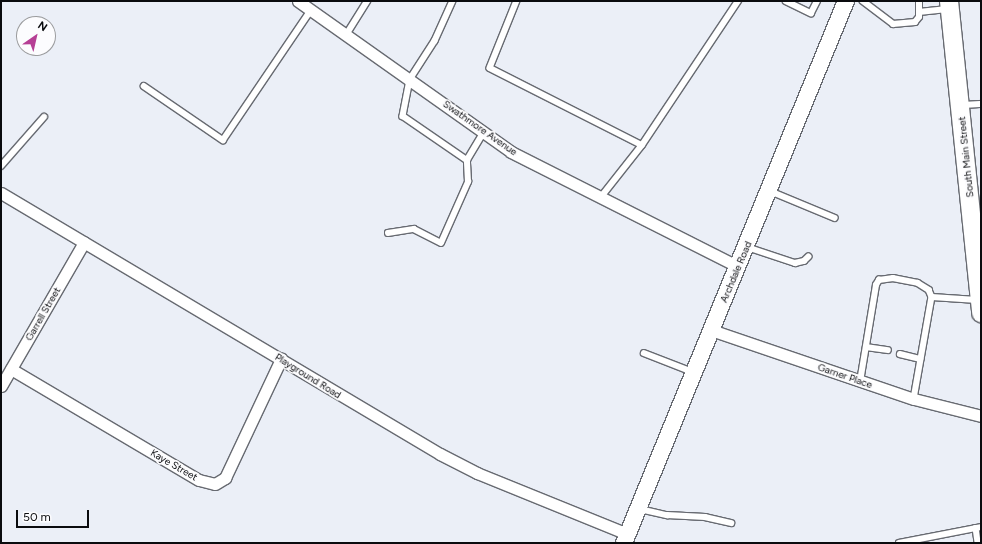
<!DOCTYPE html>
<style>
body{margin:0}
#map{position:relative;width:982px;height:544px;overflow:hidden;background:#ebeff7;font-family:Figtree,sans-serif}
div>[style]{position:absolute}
.roads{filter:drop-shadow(1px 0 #676a71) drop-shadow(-1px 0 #676a71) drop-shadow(0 1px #676a71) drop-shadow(0 -1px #676a71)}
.service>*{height:5.5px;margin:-2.75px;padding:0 2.75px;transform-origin:2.75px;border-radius:2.75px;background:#fff}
.minor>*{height:11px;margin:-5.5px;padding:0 5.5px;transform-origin:5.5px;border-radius:5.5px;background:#fff}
.secondary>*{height:16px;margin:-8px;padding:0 8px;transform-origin:8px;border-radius:8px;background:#fff}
.primary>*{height:18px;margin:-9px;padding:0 9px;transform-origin:9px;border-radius:9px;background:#fff}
span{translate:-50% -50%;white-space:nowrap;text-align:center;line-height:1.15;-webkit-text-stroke:3.5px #fcfcfe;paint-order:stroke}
.street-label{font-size:10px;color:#0a0b0e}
.frame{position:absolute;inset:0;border:2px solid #0a0b0e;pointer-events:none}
.north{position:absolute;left:16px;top:16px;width:40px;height:40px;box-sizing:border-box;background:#fcfcfe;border:1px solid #9b9c9e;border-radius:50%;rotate:34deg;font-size:11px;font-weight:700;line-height:16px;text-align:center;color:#0a0b0e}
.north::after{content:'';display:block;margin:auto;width:14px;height:18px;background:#b63f95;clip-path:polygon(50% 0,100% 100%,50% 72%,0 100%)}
.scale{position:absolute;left:16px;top:510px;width:73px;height:18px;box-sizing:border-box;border:2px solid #0a0b0e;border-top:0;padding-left:5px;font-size:12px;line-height:14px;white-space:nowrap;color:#0a0b0e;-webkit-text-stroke:3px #fcfcfe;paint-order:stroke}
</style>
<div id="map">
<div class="roads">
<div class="service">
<i style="left:453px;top:1px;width:44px;rotate:114.2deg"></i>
<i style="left:435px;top:41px;width:46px;rotate:122.7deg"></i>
<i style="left:410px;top:80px;width:37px;rotate:101deg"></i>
<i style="left:403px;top:116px;width:78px;rotate:34.5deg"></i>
<i style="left:517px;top:1px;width:72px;rotate:111.9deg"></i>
<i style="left:490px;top:68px;width:170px;rotate:26.9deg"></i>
<i style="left:786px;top:1px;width:28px;rotate:26deg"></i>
<i style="left:811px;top:13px;width:13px;rotate:-63deg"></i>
<i style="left:863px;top:1px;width:38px;rotate:37deg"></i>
<i style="left:893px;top:24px;width:22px;rotate:-5deg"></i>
<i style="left:915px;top:22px;width:6px;rotate:-51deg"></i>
<i style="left:919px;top:17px;width:16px;rotate:-90deg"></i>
<i style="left:919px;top:12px;width:28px;rotate:-6deg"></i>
<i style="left:346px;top:35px;width:40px;rotate:-58deg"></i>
<i style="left:144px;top:86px;width:96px;rotate:34.4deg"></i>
<i style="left:223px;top:140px;width:157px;rotate:-55.9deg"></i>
<i style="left:962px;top:105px;width:19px;rotate:-3deg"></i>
<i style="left:1px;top:166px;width:65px;rotate:-48.7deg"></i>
<i style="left:770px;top:191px;width:70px;rotate:22.6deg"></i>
<i style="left:601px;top:197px;width:66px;rotate:-51.7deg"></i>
<i style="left:642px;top:145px;width:173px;rotate:-56.3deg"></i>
<i style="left:388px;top:233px;width:26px;rotate:-9deg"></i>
<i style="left:414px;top:229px;width:30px;rotate:27deg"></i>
<i style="left:441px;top:243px;width:67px;rotate:-66.1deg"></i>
<i style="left:468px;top:182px;width:22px;rotate:-93deg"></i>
<i style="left:467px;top:160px;width:33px;rotate:-59deg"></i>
<i style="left:747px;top:247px;width:51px;rotate:18.4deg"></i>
<i style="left:795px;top:263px;width:9px;rotate:-13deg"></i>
<i style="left:804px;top:261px;width:6px;rotate:-45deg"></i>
<i style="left:932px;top:297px;width:45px;rotate:3.8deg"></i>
<i style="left:866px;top:347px;width:22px;rotate:8deg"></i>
<i style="left:644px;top:353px;width:53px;rotate:21.2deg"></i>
<i style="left:900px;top:354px;width:21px;rotate:14deg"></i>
<i style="left:860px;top:382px;width:98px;rotate:-80.6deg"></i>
<i style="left:876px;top:285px;width:6px;rotate:-59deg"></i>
<i style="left:879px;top:280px;width:14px;rotate:-8deg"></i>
<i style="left:893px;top:278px;width:25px;rotate:11deg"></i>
<i style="left:918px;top:283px;width:13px;rotate:32deg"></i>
<i style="left:929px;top:290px;width:8px;rotate:67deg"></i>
<i style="left:932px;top:297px;width:104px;rotate:100deg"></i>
<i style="left:640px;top:509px;width:28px;rotate:13deg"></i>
<i style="left:667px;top:515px;width:38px;rotate:3deg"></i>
<i style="left:705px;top:517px;width:27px;rotate:13deg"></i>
<i style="left:976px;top:528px;width:15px;rotate:82deg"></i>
<i style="left:899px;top:543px;width:84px;rotate:-11deg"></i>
</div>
<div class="minor">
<i style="left:298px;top:1px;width:261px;rotate:35.3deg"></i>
<i style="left:511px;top:152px;width:255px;rotate:26.8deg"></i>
<i style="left:1px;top:193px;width:511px;rotate:30.73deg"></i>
<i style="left:440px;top:454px;width:42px;rotate:27.2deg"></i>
<i style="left:477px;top:473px;width:162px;rotate:22.1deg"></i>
<i style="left:711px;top:330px;width:214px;rotate:18.8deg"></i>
<i style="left:914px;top:399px;width:69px;rotate:14.2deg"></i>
<i style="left:11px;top:369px;width:218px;rotate:30.6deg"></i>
<i style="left:199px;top:480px;width:16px;rotate:14deg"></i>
<i style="left:215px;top:484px;width:12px;rotate:-31deg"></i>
<i style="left:225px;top:478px;width:132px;rotate:-64.8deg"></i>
<i style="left:1px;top:386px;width:166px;rotate:-60deg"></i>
</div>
<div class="secondary">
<i style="left:624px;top:543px;width:586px;rotate:-67.73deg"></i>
</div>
<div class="primary">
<i style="left:949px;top:1px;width:314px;rotate:84.1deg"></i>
</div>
</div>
<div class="street-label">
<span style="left:480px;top:128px;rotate:35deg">Swathmore Avenue</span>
<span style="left:966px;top:157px;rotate:-96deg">South Main Street</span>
<span style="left:736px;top:272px;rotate:-67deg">Archdale Road</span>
<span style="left:43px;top:314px;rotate:-60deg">Garrell Street</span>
<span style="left:308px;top:376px;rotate:32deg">Playground Road</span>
<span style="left:845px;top:376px;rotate:19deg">Garner Place</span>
<span style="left:174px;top:465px;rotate:30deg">Kaye Street</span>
</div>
<div class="frame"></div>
<div class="north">N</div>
<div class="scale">50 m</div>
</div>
